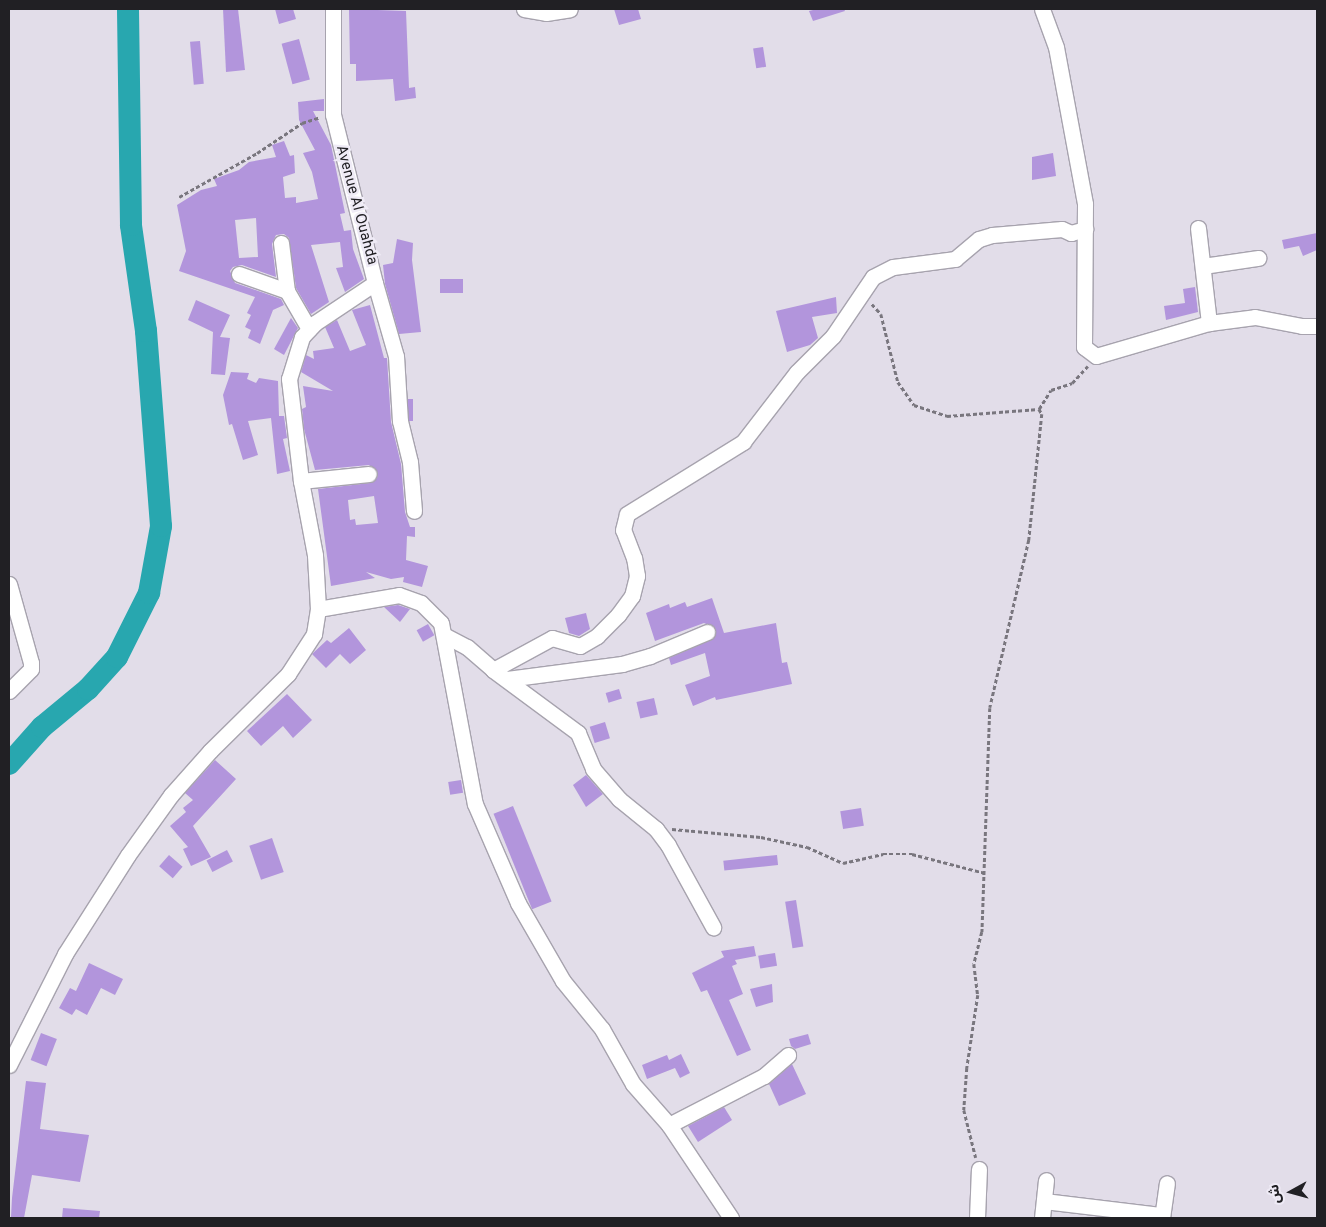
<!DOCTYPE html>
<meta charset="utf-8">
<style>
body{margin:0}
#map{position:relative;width:1326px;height:1227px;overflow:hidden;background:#e2dde9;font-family:Overpass,"Noto Sans Arabic",sans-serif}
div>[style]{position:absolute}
.river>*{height:22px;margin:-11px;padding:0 11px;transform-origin:11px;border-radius:11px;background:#28a7af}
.building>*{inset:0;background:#b295dc;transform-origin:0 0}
.path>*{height:2.5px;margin-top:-1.25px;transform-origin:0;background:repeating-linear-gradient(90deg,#79767e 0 4px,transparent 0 6.5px)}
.roads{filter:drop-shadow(1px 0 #a7a3ae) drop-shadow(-1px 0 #a7a3ae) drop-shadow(0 1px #a7a3ae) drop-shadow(0 -1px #a7a3ae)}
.minor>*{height:15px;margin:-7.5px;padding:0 7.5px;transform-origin:7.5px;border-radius:7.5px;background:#fff}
span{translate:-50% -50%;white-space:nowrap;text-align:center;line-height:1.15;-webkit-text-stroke:5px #efebf6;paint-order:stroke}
.street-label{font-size:15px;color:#212024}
.frame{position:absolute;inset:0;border:10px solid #212024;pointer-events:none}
.north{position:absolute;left:1266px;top:1167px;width:50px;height:50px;-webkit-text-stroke:4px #efebf6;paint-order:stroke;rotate:263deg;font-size:14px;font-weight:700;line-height:20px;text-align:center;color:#212024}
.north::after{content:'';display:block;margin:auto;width:18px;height:22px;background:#212024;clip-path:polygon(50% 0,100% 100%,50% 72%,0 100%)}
</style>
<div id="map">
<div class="river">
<i style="left:9px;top:764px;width:50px;rotate:-48.3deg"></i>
<i style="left:42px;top:727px;width:60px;rotate:-39.6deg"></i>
<i style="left:88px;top:689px;width:43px;rotate:-47.8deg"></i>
<i style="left:117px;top:657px;width:72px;rotate:-63.4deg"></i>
<i style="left:149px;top:593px;width:68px;rotate:-79.8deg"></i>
<i style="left:161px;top:526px;width:196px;rotate:-94.4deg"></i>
<i style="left:146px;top:331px;width:107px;rotate:-98.1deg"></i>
<i style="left:131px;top:225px;width:216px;rotate:-90.8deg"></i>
</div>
<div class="building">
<i style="clip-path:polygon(223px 9px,238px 9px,245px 70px,226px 72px)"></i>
<i style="clip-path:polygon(275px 9px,293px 9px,296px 19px,279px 24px)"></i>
<i style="clip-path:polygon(349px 9px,406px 11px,409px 88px,415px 87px,416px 98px,395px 101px,393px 79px,356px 81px,356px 64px,350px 64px)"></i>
<i style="clip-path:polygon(614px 9px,638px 9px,641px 19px,619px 25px)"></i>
<i style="clip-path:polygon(817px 9px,844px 9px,845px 11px,813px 21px,809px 11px)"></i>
<i style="left:299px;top:39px;width:42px;height:18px;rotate:75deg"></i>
<i style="left:200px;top:41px;width:43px;height:10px;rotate:85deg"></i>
<i style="left:763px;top:47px;width:20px;height:10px;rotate:81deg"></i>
<i style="clip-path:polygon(evenodd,324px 99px,324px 111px,313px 111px,331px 145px,345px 213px,340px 214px,344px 231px,351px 230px,353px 249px,364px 279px,345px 292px,336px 268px,343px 267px,340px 242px,311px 245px,329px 302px,311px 314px,296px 288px,289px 238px,284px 234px,276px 235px,272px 244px,276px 277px,242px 265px,233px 267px,230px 271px,235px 283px,281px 299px,284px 305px,273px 310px,260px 344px,248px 338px,251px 330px,245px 327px,251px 315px,247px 313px,255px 297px,179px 271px,186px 251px,177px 205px,201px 190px,217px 186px,214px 179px,239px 170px,249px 162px,276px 157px,272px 145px,284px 141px,290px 156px,294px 155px,295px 173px,283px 177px,285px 198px,296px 197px,296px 203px,318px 199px,312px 172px,303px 153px,315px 150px,299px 120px,298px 102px,324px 99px,256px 218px,258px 257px,239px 258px,235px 220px,256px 218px)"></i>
<i style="clip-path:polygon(1053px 153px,1056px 176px,1032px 180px,1032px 157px)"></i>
<i style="clip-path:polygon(1317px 233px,1317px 250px,1303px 256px,1299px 246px,1284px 249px,1282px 240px)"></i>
<i style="clip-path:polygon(397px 239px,413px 243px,412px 260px,421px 332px,399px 334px,385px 284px,383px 265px,393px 263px)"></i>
<i style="left:440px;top:279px;width:23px;height:14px"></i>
<i style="clip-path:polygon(1195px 287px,1198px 312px,1166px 320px,1164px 306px,1185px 303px,1183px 289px)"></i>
<i style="clip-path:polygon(836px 297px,837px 313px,812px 317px,818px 338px,810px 345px,787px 352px,776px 311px)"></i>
<i style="clip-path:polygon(196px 300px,230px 315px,220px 337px,230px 338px,225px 375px,211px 374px,213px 332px,188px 320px)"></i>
<i style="clip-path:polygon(evenodd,370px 305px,384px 358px,387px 358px,391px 422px,401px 464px,405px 512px,410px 527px,415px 527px,415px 537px,407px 536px,406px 560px,428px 566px,422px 587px,403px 582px,404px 577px,391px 579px,366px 572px,375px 578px,331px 586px,318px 489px,370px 483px,377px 478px,378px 473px,369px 465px,315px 470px,304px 429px,302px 409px,306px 407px,303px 386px,333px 391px,301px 372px,306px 355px,314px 359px,313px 351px,334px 348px,325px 327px,337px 320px,350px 351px,366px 345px,352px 310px,370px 305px,374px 496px,378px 523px,356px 525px,355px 519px,350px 520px,348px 500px,374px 496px)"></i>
<i style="clip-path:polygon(291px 318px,298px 328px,284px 355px,274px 349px)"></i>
<i style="clip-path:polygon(231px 372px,249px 373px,247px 379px,256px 383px,259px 378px,278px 381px,279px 416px,284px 416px,287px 438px,283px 439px,290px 471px,277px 474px,271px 418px,248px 421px,258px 455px,243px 460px,232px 424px,229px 425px,223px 395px)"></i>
<i style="left:408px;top:399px;width:5px;height:22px"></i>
<i style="clip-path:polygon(712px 598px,724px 633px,776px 623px,782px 663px,787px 662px,792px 684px,716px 700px,715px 697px,693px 706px,685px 685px,710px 676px,705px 653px,671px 665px,669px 658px,711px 640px,716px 634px,715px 628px,704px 623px,655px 641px,646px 613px,669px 604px,670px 608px,685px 602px,687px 607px)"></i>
<i style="clip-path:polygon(398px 605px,410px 609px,400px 622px,384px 607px)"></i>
<i style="clip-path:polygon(586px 613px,590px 629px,579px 636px,569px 633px,565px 618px)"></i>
<i style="left:428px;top:624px;width:13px;height:13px;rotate:61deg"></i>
<i style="clip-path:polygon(349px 628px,366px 650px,350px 664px,340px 654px,326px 668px,312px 654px,327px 640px,331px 643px)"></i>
<i style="left:619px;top:689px;width:10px;height:14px;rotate:73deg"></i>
<i style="clip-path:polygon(287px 694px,312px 720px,293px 738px,283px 726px,261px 746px,247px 731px)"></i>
<i style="left:654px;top:698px;width:17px;height:18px;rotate:77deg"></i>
<i style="left:605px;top:722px;width:17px;height:16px;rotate:73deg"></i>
<i style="clip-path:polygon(215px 760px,236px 779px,193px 826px,211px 857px,191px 866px,183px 849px,188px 847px,170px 826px,186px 812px,183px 808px,193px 800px,185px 793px)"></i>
<i style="clip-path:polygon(586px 775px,603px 794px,586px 807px,573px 785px)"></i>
<i style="left:461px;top:780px;width:13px;height:13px;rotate:81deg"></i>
<i style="left:513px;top:806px;width:103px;height:21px;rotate:68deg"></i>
<i style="left:861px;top:808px;width:18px;height:21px;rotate:81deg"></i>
<i style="left:272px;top:838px;width:36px;height:24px;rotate:71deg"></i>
<i style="left:227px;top:850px;width:13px;height:23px;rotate:63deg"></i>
<i style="left:169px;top:855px;width:18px;height:15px;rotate:41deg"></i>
<i style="left:777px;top:855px;width:10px;height:54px;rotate:84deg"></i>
<i style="left:796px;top:900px;width:47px;height:11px;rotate:81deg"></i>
<i style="clip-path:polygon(754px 946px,756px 956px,735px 960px,737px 964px,732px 966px,743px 994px,729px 1000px,751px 1050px,737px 1056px,707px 990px,701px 992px,692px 973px,724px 957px,721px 951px)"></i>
<i style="left:775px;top:953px;width:13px;height:17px;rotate:81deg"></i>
<i style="clip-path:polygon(89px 963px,123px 979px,115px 995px,101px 988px,87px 1015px,76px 1009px,72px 1015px,59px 1008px,70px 988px,76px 991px)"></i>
<i style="clip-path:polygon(772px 984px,773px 1002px,756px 1007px,750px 989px)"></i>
<i style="left:41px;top:1033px;width:17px;height:29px;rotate:21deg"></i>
<i style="clip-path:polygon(808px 1034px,811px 1044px,795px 1049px,791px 1046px,789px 1039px)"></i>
<i style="clip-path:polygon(681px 1054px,690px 1073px,680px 1078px,675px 1068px,647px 1079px,642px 1065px,667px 1055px,669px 1060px)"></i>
<i style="clip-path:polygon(792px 1064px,806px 1094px,779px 1106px,769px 1084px)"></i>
<i style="clip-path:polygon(26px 1081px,46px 1083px,40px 1129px,89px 1135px,80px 1182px,32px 1175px,24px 1218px,17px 1218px,11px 1217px,12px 1198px)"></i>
<i style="clip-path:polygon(724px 1107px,732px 1120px,698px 1142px,688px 1126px)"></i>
<i style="clip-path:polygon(63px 1208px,100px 1211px,99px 1218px,62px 1218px)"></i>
</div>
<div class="path">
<i style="left:179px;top:197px;width:90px;rotate:-29.4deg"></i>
<i style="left:257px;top:153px;width:54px;rotate:-33.7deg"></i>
<i style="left:302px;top:123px;width:19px;rotate:-18deg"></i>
<i style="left:872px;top:304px;width:13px;rotate:48deg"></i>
<i style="left:881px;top:314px;width:70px;rotate:76deg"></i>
<i style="left:898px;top:382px;width:28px;rotate:55deg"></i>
<i style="left:914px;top:405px;width:35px;rotate:18deg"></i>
<i style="left:947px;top:416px;width:92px;rotate:-4.4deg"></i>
<i style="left:1039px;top:409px;width:6px;rotate:59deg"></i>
<i style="left:1042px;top:414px;width:127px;rotate:95.9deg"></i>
<i style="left:1029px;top:540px;width:172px;rotate:103.1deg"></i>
<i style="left:990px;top:708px;width:224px;rotate:92deg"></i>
<i style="left:982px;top:932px;width:33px;rotate:104deg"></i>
<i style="left:974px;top:964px;width:31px;rotate:83deg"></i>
<i style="left:978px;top:995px;width:74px;rotate:98.6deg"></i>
<i style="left:967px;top:1068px;width:42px;rotate:94.1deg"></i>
<i style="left:964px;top:1110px;width:49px;rotate:76deg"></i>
<i style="left:1039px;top:409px;width:22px;rotate:-58deg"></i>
<i style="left:1051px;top:390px;width:22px;rotate:-18deg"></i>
<i style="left:1072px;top:383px;width:23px;rotate:-47deg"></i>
<i style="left:672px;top:829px;width:89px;rotate:5.1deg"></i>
<i style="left:761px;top:837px;width:47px;rotate:12.3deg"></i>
<i style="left:807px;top:847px;width:39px;rotate:24deg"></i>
<i style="left:843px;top:863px;width:41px;rotate:-12.7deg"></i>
<i style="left:883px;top:854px;width:29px"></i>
<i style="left:912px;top:854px;width:75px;rotate:14.6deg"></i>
</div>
<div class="roads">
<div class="minor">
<i style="left:524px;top:9px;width:22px;rotate:10deg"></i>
<i style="left:546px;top:13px;width:24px;rotate:-9deg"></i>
<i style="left:1042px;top:9px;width:40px;rotate:69.8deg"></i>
<i style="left:1056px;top:47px;width:160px;rotate:79.5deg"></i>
<i style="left:1085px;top:204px;width:143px;rotate:90.4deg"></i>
<i style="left:1084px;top:347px;width:15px;rotate:37deg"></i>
<i style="left:1096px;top:356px;width:118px;rotate:-16.3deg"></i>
<i style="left:1209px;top:323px;width:46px;rotate:-7.4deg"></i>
<i style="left:1255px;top:317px;width:48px;rotate:10.8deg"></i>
<i style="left:1302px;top:326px;width:15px"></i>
<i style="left:1198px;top:228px;width:96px;rotate:83.4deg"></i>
<i style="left:281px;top:243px;width:48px;rotate:82.9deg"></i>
<i style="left:287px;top:291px;width:44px;rotate:59.9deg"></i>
<i style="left:1203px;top:266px;width:56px;rotate:-8.3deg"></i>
<i style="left:239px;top:274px;width:51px;rotate:19.5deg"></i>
<i style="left:375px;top:283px;width:76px;rotate:74deg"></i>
<i style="left:396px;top:356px;width:65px;rotate:86.5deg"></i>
<i style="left:400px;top:421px;width:42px;rotate:76.3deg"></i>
<i style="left:410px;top:462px;width:49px;rotate:85.3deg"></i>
<i style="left:301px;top:481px;width:68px;rotate:-5.9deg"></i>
<i style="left:9px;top:584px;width:82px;rotate:74.4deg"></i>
<i style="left:31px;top:663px;width:6px;rotate:90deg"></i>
<i style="left:31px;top:669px;width:31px;rotate:135deg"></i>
<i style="left:318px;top:609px;width:82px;rotate:-9.8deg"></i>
<i style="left:399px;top:595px;width:23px;rotate:20deg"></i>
<i style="left:421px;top:603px;width:28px;rotate:45deg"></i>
<i style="left:441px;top:623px;width:184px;rotate:79.4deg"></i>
<i style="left:475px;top:804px;width:108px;rotate:66.5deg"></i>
<i style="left:518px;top:903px;width:90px;rotate:60deg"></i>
<i style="left:563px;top:981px;width:62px;rotate:50.9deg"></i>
<i style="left:602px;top:1029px;width:63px;rotate:60.6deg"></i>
<i style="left:633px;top:1084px;width:55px;rotate:48.7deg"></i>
<i style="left:669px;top:1125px;width:112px;rotate:56.3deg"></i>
<i style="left:444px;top:635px;width:26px;rotate:28deg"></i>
<i style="left:467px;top:647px;width:35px;rotate:41deg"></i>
<i style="left:493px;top:670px;width:106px;rotate:36.5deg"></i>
<i style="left:578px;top:733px;width:39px;rotate:67deg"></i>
<i style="left:593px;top:769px;width:40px;rotate:49deg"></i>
<i style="left:619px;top:799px;width:48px;rotate:39deg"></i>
<i style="left:656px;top:829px;width:20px;rotate:53deg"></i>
<i style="left:668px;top:845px;width:94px;rotate:61.2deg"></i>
<i style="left:493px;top:670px;width:67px;rotate:-28.5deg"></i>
<i style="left:552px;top:638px;width:29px;rotate:16deg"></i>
<i style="left:580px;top:646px;width:20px;rotate:-30deg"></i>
<i style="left:597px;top:636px;width:30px;rotate:-45deg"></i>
<i style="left:618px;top:615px;width:24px;rotate:-54deg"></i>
<i style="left:632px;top:596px;width:21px;rotate:-76deg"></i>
<i style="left:637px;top:576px;width:18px;rotate:-99deg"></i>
<i style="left:634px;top:558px;width:30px;rotate:-111deg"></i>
<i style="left:623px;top:530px;width:16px;rotate:-76deg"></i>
<i style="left:627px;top:514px;width:137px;rotate:-31.8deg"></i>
<i style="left:743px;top:442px;width:88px;rotate:-52.4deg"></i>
<i style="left:797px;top:372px;width:51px;rotate:-45deg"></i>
<i style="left:833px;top:336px;width:71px;rotate:-55.9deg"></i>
<i style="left:873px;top:277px;width:22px;rotate:-27deg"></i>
<i style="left:893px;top:267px;width:63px;rotate:-7.4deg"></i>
<i style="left:955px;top:259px;width:31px;rotate:-40deg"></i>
<i style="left:979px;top:239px;width:14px;rotate:-17deg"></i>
<i style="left:992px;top:235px;width:70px;rotate:-4.9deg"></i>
<i style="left:1062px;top:229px;width:10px;rotate:24deg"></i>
<i style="left:1071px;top:233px;width:15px;rotate:-16deg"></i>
<i style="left:507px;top:679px;width:116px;rotate:-7.4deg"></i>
<i style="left:622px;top:664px;width:29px;rotate:-16deg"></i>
<i style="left:650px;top:656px;width:62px;rotate:-22.8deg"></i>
<i style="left:9px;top:1065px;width:124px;rotate:-63.2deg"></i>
<i style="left:65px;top:954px;width:117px;rotate:-57.5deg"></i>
<i style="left:128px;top:855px;width:74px;rotate:-54.4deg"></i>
<i style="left:171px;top:795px;width:59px;rotate:-48.4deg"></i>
<i style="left:210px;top:751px;width:110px;rotate:-44.6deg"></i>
<i style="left:288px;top:674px;width:48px;rotate:-57deg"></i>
<i style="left:314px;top:634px;width:25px;rotate:-81deg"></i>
<i style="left:318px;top:609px;width:54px;rotate:-93.2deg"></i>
<i style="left:315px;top:555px;width:75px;rotate:-100.7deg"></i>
<i style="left:301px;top:481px;width:103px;rotate:-96.7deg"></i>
<i style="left:289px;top:379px;width:44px;rotate:-72.8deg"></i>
<i style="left:302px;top:337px;width:19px;rotate:-47deg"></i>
<i style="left:315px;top:323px;width:72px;rotate:-33.7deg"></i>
<i style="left:375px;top:283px;width:173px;rotate:-104deg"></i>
<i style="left:333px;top:115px;width:106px;rotate:-90deg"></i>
<i style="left:669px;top:1125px;width:107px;rotate:-27.3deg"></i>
<i style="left:764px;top:1076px;width:32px;rotate:-41deg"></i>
<i style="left:1044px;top:1201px;width:119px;rotate:6.8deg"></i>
<i style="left:977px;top:1218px;width:49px;rotate:-87.7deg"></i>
<i style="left:1042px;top:1218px;width:38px;rotate:-84deg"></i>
<i style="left:1162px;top:1218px;width:35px;rotate:-82deg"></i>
</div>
</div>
<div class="street-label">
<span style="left:356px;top:205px;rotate:75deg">Avenue Al Ouahda</span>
</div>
<div class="frame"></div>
<div class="north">ش</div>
</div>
